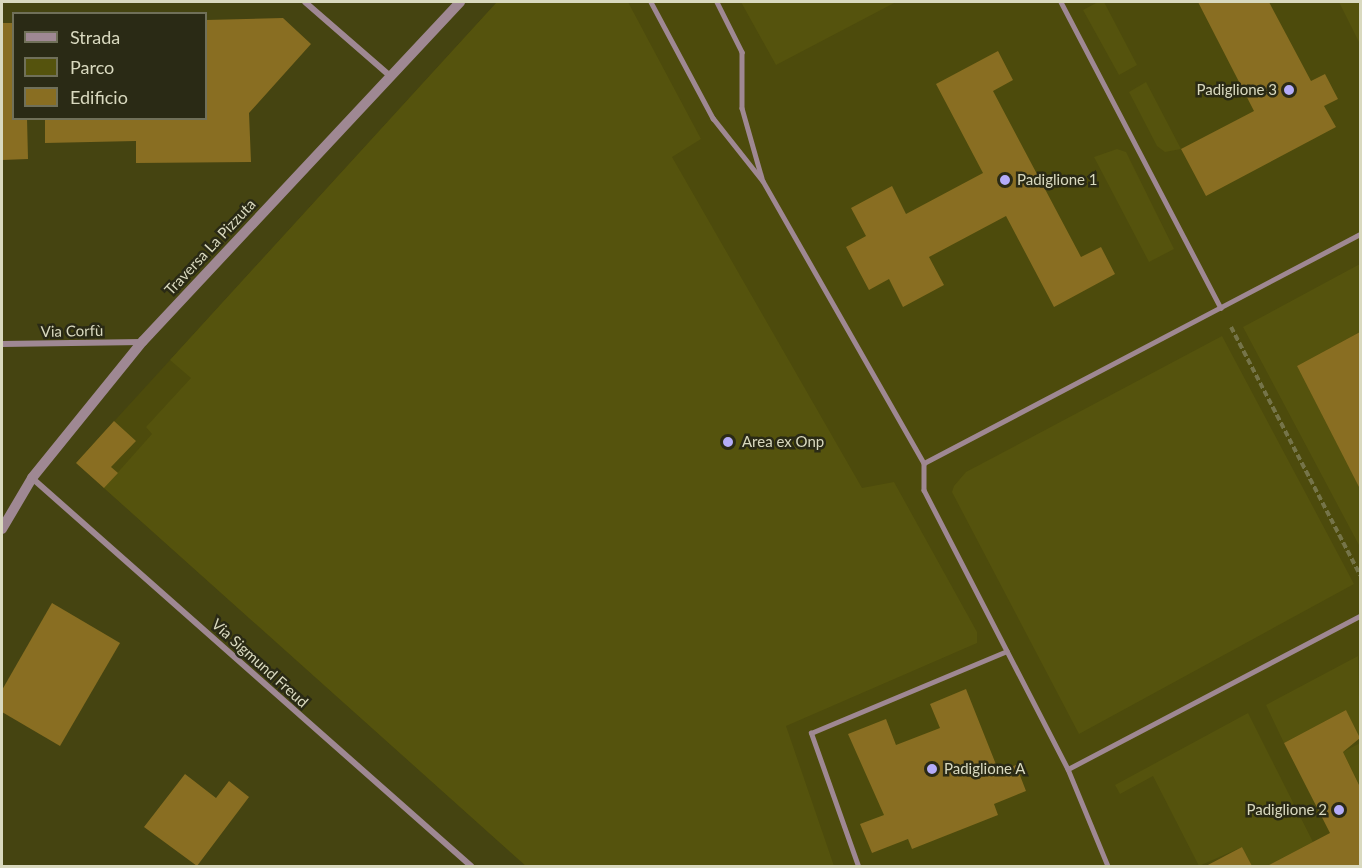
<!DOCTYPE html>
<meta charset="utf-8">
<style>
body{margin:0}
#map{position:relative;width:1362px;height:868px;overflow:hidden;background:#454411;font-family:Lato,sans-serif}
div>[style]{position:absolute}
.built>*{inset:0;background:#4d4b0c}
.green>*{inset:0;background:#55530d}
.building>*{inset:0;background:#896e22}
.path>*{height:4px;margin-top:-2px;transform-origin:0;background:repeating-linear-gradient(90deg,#757449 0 6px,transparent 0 9px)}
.service>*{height:4.5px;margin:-2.25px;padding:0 2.25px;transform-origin:2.25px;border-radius:2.25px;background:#9f8893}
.minor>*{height:6px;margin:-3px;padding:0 3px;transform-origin:3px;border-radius:3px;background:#9f8893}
.tertiary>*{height:10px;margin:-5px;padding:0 5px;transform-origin:5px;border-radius:5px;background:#9f8893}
.dots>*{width:16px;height:16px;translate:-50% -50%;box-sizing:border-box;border:3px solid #2a2a15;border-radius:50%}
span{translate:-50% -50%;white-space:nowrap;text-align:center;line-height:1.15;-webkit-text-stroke:5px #2a2a15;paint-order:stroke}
.poi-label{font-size:15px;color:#d9d9bf}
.right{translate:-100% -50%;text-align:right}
.left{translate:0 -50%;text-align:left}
.street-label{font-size:15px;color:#d9d9bf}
.frame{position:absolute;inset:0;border:3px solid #d9d9bf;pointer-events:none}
.legend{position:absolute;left:12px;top:12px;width:195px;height:108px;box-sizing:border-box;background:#2a2a15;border:2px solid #707059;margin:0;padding:8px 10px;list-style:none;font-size:18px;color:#d9d9bf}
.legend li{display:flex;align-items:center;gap:12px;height:30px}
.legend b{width:30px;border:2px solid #707059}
</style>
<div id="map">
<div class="built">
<i style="clip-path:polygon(497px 2px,1360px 2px,1360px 866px,526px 866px,76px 463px)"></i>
</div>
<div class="green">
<i style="clip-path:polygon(497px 2px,628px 2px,701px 139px,672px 157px,862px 488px,894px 482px,977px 632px,977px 643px,786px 726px,834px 866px,526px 866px,104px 488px,152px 434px,146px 427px,191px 378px,170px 360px)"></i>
<i style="clip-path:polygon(741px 2px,896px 2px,776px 65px)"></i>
<i style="clip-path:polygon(1098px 2px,1104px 2px,1137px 65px,1119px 75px,1083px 10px)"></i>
<i style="clip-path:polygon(1339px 2px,1360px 2px,1360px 44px)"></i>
<i style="clip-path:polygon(1146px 82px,1181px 149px,1165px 152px,1157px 146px,1129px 92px)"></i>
<i style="clip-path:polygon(1117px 149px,1126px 152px,1174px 249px,1149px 262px,1094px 157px)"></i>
<i style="clip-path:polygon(1360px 264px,1360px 332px,1297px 366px,1360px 489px,1360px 547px,1243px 327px)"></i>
<i style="clip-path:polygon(1222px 336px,1354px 584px,1079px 734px,952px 492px,954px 486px,966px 472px)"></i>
<i style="clip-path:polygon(1358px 656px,1360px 738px,1346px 710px,1284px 743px,1266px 705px)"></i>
<i style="clip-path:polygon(1248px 713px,1313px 842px,1267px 866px,1252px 866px,1242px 847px,1199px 866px,1153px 776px,1120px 794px,1115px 785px)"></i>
<i style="clip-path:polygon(1360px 743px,1360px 787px,1343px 752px)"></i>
</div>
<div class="building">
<i style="clip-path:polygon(1198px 2px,1269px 2px,1311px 81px,1325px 74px,1338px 99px,1324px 106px,1336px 127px,1206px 196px,1181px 149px,1254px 111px)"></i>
<i style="clip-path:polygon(283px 18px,311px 44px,249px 113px,251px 162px,136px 163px,136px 141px,45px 143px,45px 118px,206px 118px,206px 20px)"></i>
<i style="clip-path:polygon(2px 23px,14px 23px,14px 118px,27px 118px,28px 159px,2px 160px)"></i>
<i style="clip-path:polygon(998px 51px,1013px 80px,993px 91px,1081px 257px,1101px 247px,1115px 274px,1054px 307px,1006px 216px,929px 257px,944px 285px,903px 307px,889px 279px,869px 290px,846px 247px,866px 236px,851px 208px,892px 186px,906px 214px,983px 173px,936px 84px)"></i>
<i style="clip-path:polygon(1360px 332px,1360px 489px,1297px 366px)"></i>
<i style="clip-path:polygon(114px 421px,136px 441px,111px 467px,118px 473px,104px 488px,76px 463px)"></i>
<i style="clip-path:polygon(52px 603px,120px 643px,60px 746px,2px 712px,2px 690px)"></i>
<i style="clip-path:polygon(966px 689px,999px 772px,1016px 765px,1026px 791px,994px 804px,998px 815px,912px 849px,908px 839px,872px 853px,860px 824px,884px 815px,848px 734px,886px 719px,896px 745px,940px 728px,930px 704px)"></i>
<i style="clip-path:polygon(1346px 710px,1360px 738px,1343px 752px,1360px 787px,1360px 866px,1267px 866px,1330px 833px,1284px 743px)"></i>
<i style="clip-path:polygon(185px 774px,216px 798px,229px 781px,249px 797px,197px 866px,144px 827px)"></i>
<i style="clip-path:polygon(1242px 847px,1252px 866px,1206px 866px)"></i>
</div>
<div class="path">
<i style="left:1231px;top:327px;width:280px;rotate:62.5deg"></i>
</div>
<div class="service">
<i style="left:651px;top:2px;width:132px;rotate:61.9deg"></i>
<i style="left:713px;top:118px;width:80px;rotate:51.6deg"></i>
<i style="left:763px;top:181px;width:325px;rotate:60.3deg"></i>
<i style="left:924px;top:463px;width:27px;rotate:90deg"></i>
<i style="left:924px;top:490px;width:314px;rotate:62.7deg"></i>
<i style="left:1068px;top:769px;width:330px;rotate:-27.7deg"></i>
<i style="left:717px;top:2px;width:56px;rotate:63.4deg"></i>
<i style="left:742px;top:52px;width:56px;rotate:90deg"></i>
<i style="left:742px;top:108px;width:73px;rotate:74.1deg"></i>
<i style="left:1061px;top:2px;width:345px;rotate:62.4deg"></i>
<i style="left:924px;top:463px;width:492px;rotate:-27.7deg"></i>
<i style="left:1068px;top:769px;width:105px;rotate:67.6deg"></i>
<i style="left:858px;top:866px;width:141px;rotate:-109.5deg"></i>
<i style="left:811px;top:733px;width:212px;rotate:-22.7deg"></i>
</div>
<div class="minor">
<i style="left:305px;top:2px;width:113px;rotate:41deg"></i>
<i style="left:2px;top:344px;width:140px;rotate:-0.8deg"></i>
<i style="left:32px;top:478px;width:586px;rotate:41.47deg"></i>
</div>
<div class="tertiary">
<i style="left:2px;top:529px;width:59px;rotate:-59.5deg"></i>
<i style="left:32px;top:478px;width:176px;rotate:-51deg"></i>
<i style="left:143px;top:341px;width:464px;rotate:-46.9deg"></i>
</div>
<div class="dots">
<i style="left:1289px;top:90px;background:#b4acf9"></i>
<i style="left:1005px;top:180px;background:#b4acf9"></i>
<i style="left:728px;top:442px;background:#b4acf9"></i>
<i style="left:932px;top:769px;background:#b4acf9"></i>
<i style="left:1339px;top:810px;background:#b4acf9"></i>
</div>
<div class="poi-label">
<span class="right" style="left:1277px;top:90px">Padiglione 3</span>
<span class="left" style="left:1017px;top:180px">Padiglione 1</span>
<span class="left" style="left:742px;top:442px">Area ex Onp</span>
<span class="left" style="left:944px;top:769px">Padiglione A</span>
<span class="right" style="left:1327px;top:810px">Padiglione 2</span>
</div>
<div class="street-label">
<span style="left:210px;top:247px;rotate:-47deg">Traversa La Pizzuta</span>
<span style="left:72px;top:331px;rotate:-1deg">Via Corfù</span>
<span style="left:260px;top:663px;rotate:42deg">Via Sigmund Freud</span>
</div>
<div class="frame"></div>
<ul class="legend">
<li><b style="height:8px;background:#9f8893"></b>Strada</li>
<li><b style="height:16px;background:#55530d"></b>Parco</li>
<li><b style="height:16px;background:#896e22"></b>Edificio</li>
</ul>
</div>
